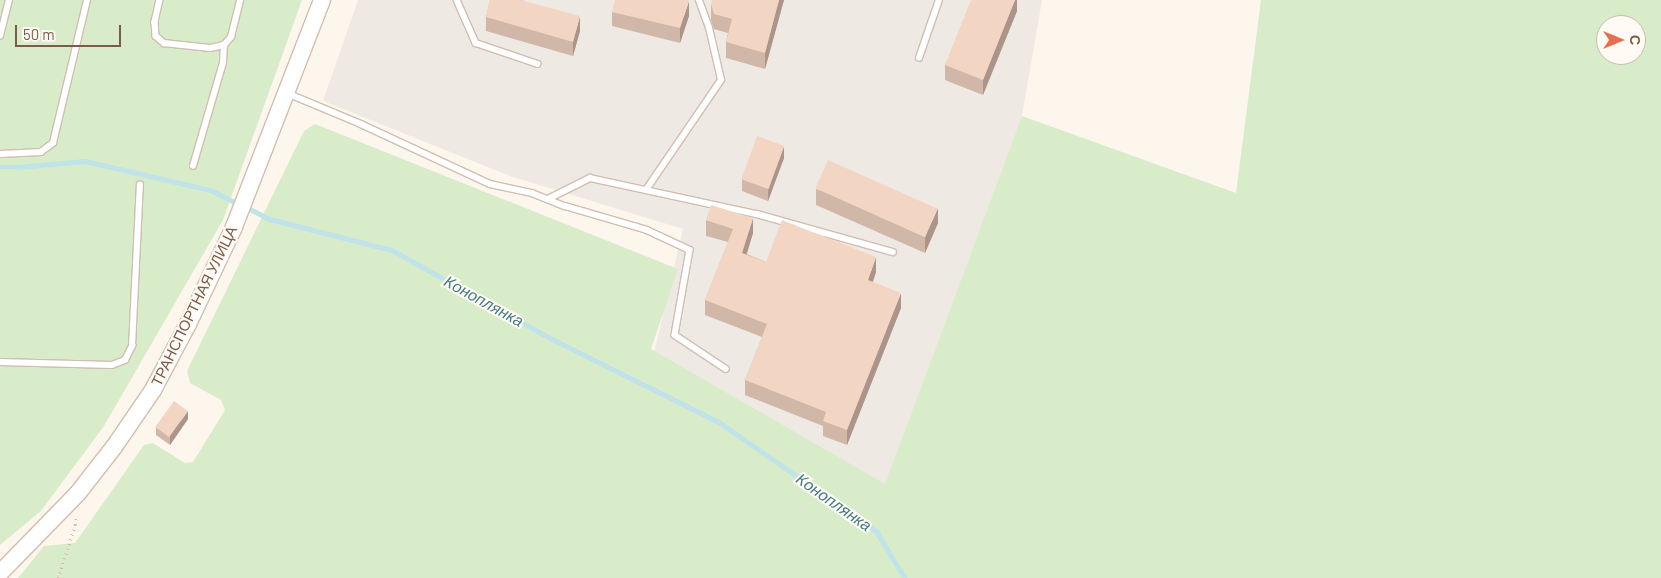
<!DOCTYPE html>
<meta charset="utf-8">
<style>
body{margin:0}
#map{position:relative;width:1661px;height:578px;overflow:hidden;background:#fdf6ec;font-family:Barlow,sans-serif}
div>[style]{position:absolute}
.industrial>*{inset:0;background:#efe9e4}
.green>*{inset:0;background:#d8ecc9}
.stream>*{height:4.5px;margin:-2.25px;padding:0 2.25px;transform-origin:2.25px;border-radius:2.25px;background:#bfe3e8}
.path>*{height:2.5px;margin-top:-1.25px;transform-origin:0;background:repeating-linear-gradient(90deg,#d9b8a5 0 1px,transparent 0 5px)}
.roads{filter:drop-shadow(1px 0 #d1beb0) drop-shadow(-1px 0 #d1beb0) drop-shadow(0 1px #d1beb0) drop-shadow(0 -1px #d1beb0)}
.lane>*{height:5.5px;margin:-2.75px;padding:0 2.75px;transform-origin:2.75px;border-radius:2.75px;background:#fff}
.secondary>*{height:16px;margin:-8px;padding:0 8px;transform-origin:8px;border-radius:8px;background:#fff}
.wall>*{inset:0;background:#d1b7a8}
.shaded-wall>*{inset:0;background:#aa9588}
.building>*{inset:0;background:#f3d5c3;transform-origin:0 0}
span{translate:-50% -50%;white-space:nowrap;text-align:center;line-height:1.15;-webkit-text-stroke:4px #fffaf3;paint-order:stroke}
.street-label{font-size:15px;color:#7a5c4d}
.water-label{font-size:16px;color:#437c86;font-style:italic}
.north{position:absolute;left:1596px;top:15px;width:50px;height:50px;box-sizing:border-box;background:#fffaf3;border:1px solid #cabbb1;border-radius:50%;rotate:90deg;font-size:14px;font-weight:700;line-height:20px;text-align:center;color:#7a5c4d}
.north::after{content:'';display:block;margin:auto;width:18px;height:22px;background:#e76f51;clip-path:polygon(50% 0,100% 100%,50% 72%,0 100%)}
.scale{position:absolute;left:15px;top:25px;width:106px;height:22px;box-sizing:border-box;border:2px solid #7a5c4d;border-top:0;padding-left:6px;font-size:15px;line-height:18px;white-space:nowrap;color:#7a5c4d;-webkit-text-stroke:4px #fffaf3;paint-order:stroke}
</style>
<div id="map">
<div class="industrial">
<i style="clip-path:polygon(358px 0,1042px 0,1022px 116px,885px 485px,653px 357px,683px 229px,510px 176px,323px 101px)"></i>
</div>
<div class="green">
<i style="clip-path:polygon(0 0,302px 0,223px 220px,104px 426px,41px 511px,0 545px)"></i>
<i style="clip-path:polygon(evenodd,1261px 0,1661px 0,1661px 578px,18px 578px,44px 546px,75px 543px,144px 445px,153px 443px,185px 463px,193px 462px,225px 410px,221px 400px,190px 383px,187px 371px,304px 131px,315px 124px,678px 269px,651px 349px,885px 484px,1022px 116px,1236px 193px,1261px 0,1606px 25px,1636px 25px,1636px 55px,1606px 55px,1606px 25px)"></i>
</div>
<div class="stream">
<i style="left:0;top:167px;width:18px"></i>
<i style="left:18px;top:167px;width:67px;rotate:-5.1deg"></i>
<i style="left:85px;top:161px;width:129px;rotate:13deg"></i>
<i style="left:211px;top:190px;width:31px;rotate:27deg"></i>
<i style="left:246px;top:207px;width:27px;rotate:27deg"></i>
<i style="left:270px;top:219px;width:126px;rotate:14.3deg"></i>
<i style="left:392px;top:250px;width:183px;rotate:29.1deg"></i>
<i style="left:552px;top:339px;width:186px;rotate:26.4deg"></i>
<i style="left:719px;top:422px;width:193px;rotate:34.8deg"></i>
<i style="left:877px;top:532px;width:54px;rotate:58.7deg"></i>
</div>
<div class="path">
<i style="left:58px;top:578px;width:56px;rotate:-72.2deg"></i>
<i style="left:75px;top:525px;width:7px;rotate:-82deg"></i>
</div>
<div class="roads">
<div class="lane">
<i style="left:160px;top:0;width:23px;rotate:103deg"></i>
<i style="left:155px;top:22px;width:14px;rotate:86deg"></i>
<i style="left:156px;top:36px;width:11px;rotate:41deg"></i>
<i style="left:164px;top:43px;width:46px;rotate:6.2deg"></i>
<i style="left:210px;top:48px;width:14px;rotate:-12deg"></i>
<i style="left:224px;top:45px;width:11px;rotate:-49deg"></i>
<i style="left:231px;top:37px;width:38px;rotate:-76deg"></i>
<i style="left:457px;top:0;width:47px;rotate:66.2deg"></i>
<i style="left:476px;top:43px;width:65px;rotate:18.7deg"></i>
<i style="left:0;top:36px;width:37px;rotate:-76deg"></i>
<i style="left:919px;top:58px;width:61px;rotate:-71deg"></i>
<i style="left:287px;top:93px;width:80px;rotate:22.7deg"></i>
<i style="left:361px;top:124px;width:142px;rotate:24.9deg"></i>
<i style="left:490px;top:184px;width:43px;rotate:12.1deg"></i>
<i style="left:532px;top:193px;width:35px;rotate:22deg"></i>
<i style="left:565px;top:206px;width:85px;rotate:16.3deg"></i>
<i style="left:647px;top:230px;width:47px;rotate:24.9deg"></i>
<i style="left:690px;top:250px;width:86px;rotate:100deg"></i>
<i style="left:675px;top:335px;width:61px;rotate:33.7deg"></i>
<i style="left:0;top:154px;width:41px;rotate:-2.8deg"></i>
<i style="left:41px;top:152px;width:15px;rotate:-37deg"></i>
<i style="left:53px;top:143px;width:147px;rotate:-76.6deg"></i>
<i style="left:193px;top:166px;width:107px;rotate:-73.8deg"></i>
<i style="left:223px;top:63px;width:18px;rotate:-87deg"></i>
<i style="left:646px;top:190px;width:133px;rotate:-55.7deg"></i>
<i style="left:721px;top:80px;width:53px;rotate:-103deg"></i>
<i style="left:709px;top:28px;width:30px;rotate:-110deg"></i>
<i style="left:548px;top:199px;width:47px;rotate:-26.6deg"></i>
<i style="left:590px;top:178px;width:171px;rotate:12.2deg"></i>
<i style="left:757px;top:214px;width:141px;rotate:15.6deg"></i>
<i style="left:0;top:362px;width:112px;rotate:1.5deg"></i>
<i style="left:112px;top:365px;width:14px;rotate:-21deg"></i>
<i style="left:125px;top:360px;width:16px;rotate:-63deg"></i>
<i style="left:132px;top:346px;width:161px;rotate:-87.2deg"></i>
</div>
<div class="secondary">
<i style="left:0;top:573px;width:112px;rotate:-45.7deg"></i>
<i style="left:78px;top:493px;width:58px;rotate:-52deg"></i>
<i style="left:114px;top:447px;width:69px;rotate:-55.6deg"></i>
<i style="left:153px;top:390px;width:75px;rotate:-62.1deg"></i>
<i style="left:188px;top:324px;width:107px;rotate:-64.6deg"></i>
<i style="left:234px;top:227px;width:243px;rotate:-68.8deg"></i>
</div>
</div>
<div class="wall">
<i style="clip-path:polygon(490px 0,522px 0,580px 31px,573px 56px,486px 31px,486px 17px)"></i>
<i style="clip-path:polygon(784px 0,765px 69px,726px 58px,726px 42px,728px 33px,714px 29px,711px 20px,711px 4px)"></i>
<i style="clip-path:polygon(1017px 0,1017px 11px,983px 95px,945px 80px,945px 65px)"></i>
<i style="clip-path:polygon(612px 12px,689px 16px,680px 43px,612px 26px)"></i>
<i style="clip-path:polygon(784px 158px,768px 201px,742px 191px,742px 179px)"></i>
<i style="clip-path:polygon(816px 189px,938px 223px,925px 253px,816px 205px)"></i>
<i style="clip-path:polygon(706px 220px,753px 233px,747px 254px,766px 262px,876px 272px,873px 282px,901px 308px,847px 445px,823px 436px,823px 426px,745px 395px,745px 380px,762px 337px,705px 315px,705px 300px,728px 242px,706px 236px)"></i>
<i style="clip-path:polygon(188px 419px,170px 445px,156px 435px,156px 427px)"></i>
</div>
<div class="shaded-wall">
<i style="clip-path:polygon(779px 0,784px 0,765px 69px,765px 53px)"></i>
<i style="clip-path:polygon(1015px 0,1017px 0,1017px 11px,983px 95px,983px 80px)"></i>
<i style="clip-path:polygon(689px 1px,689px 16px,680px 43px,680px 28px)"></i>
<i style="clip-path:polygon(580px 16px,580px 31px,573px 56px,573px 42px)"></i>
<i style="clip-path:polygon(784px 146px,784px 158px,768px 201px,768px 189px)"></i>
<i style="clip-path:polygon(938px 208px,938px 223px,925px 253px,925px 237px)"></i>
<i style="clip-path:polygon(753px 218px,753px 233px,742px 268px,742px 253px)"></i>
<i style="clip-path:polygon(876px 257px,876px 272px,868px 295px,868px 280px)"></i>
<i style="clip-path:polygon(901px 293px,901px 308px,847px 445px,847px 430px)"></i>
<i style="clip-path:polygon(188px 411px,188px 419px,170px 445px,170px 436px)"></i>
</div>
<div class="building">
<i style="clip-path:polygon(490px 0,520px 0,580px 16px,573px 42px,486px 17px)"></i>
<i style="clip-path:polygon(615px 0,688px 0,689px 1px,680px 28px,612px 12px)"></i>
<i style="clip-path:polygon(712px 0,779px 0,765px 53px,726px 42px,732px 19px,714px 14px,711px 4px)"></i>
<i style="clip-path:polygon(971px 0,1015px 0,983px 80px,945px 65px)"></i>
<i style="left:757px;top:136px;width:29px;height:46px;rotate:20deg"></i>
<i style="left:828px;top:160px;width:120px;height:31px;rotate:24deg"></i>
<i style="clip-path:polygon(711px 205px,753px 218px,742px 253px,766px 262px,782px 220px,876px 257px,868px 280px,901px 293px,847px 430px,823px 421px,826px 412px,745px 380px,767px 324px,705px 300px,733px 229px,706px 220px)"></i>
<i style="left:174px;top:401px;width:17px;height:32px;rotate:36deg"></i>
</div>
<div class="street-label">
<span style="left:194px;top:306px;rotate:-64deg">ТРАНСПОРТНАЯ УЛИЦА</span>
</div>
<div class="water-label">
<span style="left:484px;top:301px;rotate:29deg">Коноплянка</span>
<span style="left:834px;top:502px;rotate:35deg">Коноплянка</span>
</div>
<div class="north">С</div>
<div class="scale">50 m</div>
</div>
